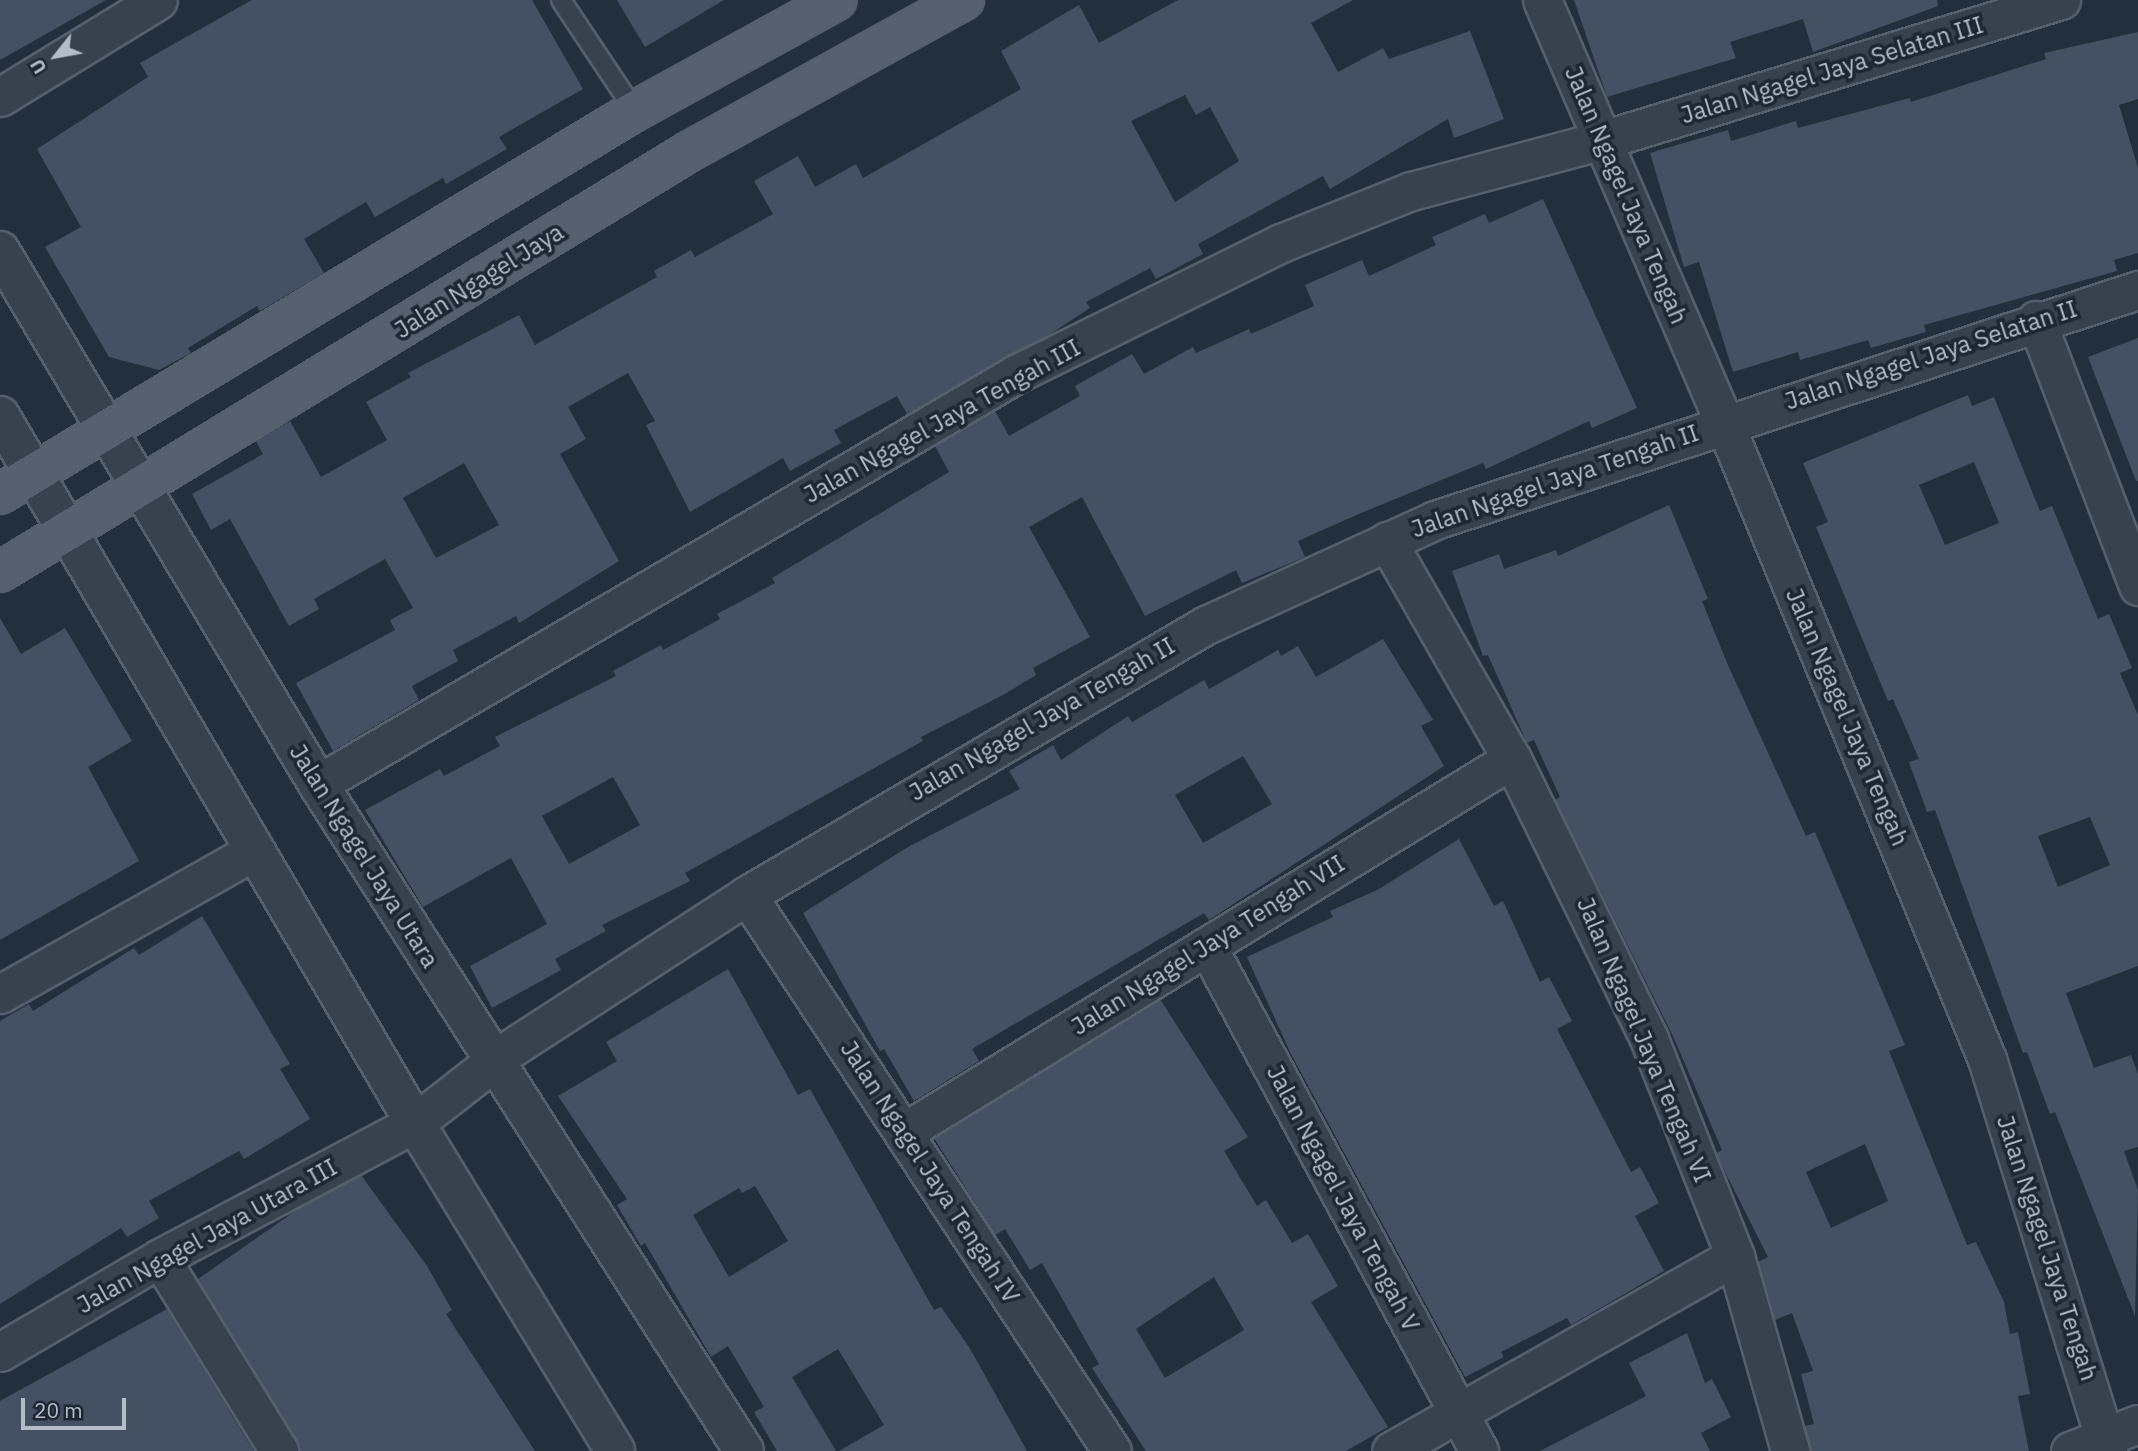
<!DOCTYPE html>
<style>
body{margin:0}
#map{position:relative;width:2138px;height:1451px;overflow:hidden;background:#242f3e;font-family:"IBM Plex Sans",sans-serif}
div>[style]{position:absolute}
.building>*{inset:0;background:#455162}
.roads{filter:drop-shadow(2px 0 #565f6c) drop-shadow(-2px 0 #565f6c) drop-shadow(0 2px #565f6c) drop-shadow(0 -2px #565f6c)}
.service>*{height:18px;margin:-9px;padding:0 9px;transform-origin:9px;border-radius:9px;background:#38414e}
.minor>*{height:37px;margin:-18.5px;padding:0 18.5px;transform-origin:18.5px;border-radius:18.5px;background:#38414e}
.tertiary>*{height:38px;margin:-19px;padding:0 19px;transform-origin:19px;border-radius:19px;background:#38414e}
.primary>*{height:38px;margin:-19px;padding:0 19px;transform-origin:19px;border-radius:19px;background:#56606e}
span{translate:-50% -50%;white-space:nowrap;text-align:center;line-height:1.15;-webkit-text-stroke:7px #1d2633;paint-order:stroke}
.street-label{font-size:24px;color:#b4bcc9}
.north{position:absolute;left:21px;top:21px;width:70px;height:70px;-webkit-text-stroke:5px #1d2633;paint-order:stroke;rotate:239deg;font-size:19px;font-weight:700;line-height:28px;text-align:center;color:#b4bcc9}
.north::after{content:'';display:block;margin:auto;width:24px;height:32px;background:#b4bcc9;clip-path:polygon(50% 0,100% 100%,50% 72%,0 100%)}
.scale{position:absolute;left:21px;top:1398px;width:105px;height:32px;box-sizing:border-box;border:4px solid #b4bcc9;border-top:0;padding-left:9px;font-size:21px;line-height:24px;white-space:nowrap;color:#b4bcc9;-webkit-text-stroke:5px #1d2633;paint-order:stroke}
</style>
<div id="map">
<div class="building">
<i style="clip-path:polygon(0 0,106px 0,0 60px)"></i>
<i style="clip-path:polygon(252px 0,532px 0,583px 89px,499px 137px,507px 149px,446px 184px,443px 178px,375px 217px,366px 202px,304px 239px,324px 273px,260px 311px,257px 306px,188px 348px,191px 353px,159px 370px,109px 357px,45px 247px,81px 227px,37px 149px,148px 77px,140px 63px)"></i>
<i style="clip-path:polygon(617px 0,724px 0,645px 47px)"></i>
<i style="clip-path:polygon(evenodd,1178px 0,1353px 0,1311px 23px,1338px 72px,1383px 48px,1389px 59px,1470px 31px,1504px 119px,1454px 138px,1448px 119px,1330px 189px,1323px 176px,1198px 244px,1203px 254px,1156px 279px,1150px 268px,1086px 302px,1090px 308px,1052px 333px,907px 414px,897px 396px,834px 430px,841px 443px,790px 471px,783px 458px,690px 512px,646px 425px,655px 421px,628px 373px,568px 407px,586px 439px,560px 454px,619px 561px,519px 623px,516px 616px,453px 650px,458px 661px,412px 686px,419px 700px,333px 751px,296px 683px,395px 630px,390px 620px,413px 608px,385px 559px,314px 599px,319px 609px,289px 626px,230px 519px,211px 530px,192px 494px,263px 454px,256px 441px,290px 421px,321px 477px,387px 440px,366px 402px,411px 377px,408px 373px,519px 315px,535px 345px,657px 277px,654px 271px,691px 250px,695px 257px,773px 214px,754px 181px,798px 156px,815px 187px,856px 164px,863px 178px,1021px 89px,1001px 51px,1079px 5px,1099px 43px,1178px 0,1185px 95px,1196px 115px,1210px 107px,1239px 161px,1175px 202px,1131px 121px,1185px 95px,1178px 0,464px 463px,499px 525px,436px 558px,403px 498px,464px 463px)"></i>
<i style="clip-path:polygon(1574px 0,1937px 0,1938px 6px,1813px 52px,1803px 19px,1730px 42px,1736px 58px,1607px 97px)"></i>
<i style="clip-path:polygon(2138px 32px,2138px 99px,2119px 105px,2138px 168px,2138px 253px,2114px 260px,2117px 271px,1924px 325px,1926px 332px,1871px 348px,1868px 340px,1800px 360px,1798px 352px,1733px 372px,1699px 262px,1684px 267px,1650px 153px,1728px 130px,1731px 141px,1796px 121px,1798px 128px,1910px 98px,1911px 102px,2046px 59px,2044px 53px)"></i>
<i style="clip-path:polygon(evenodd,1543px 199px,1637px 408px,1592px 428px,1589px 421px,1486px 469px,1483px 463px,1361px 513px,1298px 541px,1305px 557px,1242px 583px,1236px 570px,1145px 616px,1082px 497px,1029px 527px,1090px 637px,1033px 668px,1036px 675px,1003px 695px,921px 737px,923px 741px,685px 873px,690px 881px,602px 925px,606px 931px,555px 959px,561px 970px,492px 1008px,470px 966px,547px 924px,511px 858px,423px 907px,365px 810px,440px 769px,444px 776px,500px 746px,495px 737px,616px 676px,613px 671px,661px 645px,663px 650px,720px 619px,717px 614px,775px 583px,772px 578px,949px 472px,935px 446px,995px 411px,1009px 436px,1080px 396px,1075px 386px,1132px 354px,1144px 374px,1193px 347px,1196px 353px,1249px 329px,1251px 334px,1314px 306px,1305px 285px,1362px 260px,1369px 276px,1436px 245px,1432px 237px,1485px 214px,1489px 223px,1543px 199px,613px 777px,640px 825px,569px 864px,542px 816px,613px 777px)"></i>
<i style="clip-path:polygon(2138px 338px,2138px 481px,2136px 481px,2088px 357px)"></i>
<i style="clip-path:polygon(evenodd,1968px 395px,1972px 406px,1994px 397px,2040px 511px,2052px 506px,2098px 619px,2109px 614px,2132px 668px,2120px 673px,2138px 715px,2138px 966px,2066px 993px,2094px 1068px,2131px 1055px,2138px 1074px,2138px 1147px,2124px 1151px,2138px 1190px,2135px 1316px,2055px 1112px,2050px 1114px,2027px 1052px,2023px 1053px,1935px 810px,1927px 812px,1909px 762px,1919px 759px,1893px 699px,1888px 701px,1816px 527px,1828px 522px,1803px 463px,1968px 395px,1974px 462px,1999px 523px,1945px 545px,1919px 485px,1974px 462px,1968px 395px,2090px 817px,2110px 865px,2058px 887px,2038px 836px,2090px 817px)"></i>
<i style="clip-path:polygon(evenodd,1669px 505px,1708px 599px,1702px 601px,1727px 663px,1806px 836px,1815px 832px,1905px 1045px,1889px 1051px,1967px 1245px,1976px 1242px,2004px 1302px,2010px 1334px,2018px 1332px,2030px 1394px,2018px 1396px,2029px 1451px,1810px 1451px,1805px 1426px,1814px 1424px,1801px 1374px,1813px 1371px,1792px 1313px,1775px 1320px,1758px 1262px,1768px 1257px,1719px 1160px,1717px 1153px,1722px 1150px,1673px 1036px,1555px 800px,1560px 797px,1534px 740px,1527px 743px,1488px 655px,1483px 656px,1452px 571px,1499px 554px,1504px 569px,1556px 550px,1558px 556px,1669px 505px,1865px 1144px,1888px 1201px,1831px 1228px,1806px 1172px,1865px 1144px)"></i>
<i style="clip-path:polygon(0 618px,21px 654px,65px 628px,132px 741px,88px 767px,139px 861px,0 940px)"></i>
<i style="clip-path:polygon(evenodd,1383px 639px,1433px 720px,1421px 726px,1444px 766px,1209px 920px,1204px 913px,972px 1049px,979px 1061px,914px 1101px,884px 1049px,880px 1051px,803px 913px,908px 847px,1020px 789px,1009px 771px,1053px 745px,1061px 760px,1128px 716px,1132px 722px,1204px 680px,1209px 689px,1278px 650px,1281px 656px,1298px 646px,1316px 677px,1383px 639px,1243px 756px,1272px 804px,1203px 843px,1175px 795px,1243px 756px)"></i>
<i style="clip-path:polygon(1459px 839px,1494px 906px,1503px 901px,1540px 982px,1549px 977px,1572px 1021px,1557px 1029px,1631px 1172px,1640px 1167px,1659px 1203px,1635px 1216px,1664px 1271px,1571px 1325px,1567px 1318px,1501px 1352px,1504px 1357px,1465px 1377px,1290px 1052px,1247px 957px,1333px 917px,1330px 911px,1379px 889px)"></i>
<i style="clip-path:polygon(202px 916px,290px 1064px,280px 1069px,310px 1119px,244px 1159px,239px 1151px,149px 1201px,159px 1218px,127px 1237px,121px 1228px,0 1304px,0 1021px,29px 1004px,33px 1011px,134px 948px,139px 955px)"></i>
<i style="clip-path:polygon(evenodd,728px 969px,798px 1095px,810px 1089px,934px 1310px,941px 1307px,969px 1347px,1027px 1451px,839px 1451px,884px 1425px,838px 1349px,792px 1377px,836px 1451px,777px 1451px,754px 1412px,764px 1407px,728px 1346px,711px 1357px,645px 1243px,641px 1246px,617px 1205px,627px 1199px,558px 1096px,617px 1061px,606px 1042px,728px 969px,755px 1186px,788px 1241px,729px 1277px,693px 1215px,739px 1188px,742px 1193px,755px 1186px)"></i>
<i style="clip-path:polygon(evenodd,1160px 999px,1248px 1137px,1224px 1151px,1257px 1206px,1266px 1200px,1292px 1243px,1308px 1234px,1338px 1286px,1311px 1302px,1388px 1427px,1346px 1451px,1146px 1451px,1092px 1368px,1099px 1364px,1042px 1263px,1030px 1270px,1005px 1229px,995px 1235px,934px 1138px,1160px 999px,1214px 1277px,1244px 1330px,1165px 1378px,1136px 1329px,1214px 1277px)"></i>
<i style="clip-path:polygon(361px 1175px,427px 1266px,452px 1310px,446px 1314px,535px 1451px,300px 1451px,198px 1279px,301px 1207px)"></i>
<i style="clip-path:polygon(167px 1309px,254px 1451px,0 1451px,0 1401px)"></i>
<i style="clip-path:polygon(1687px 1333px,1705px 1383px,1712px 1379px,1731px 1417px,1701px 1433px,1710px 1451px,1540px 1451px,1646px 1396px,1629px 1363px)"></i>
</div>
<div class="roads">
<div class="service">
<i style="left:561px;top:0;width:133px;rotate:56.3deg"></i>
</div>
<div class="minor">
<i style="left:1542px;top:0;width:460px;rotate:66.7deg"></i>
<i style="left:1724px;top:422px;width:689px;rotate:67.57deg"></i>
<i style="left:1987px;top:1059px;width:410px;rotate:72.8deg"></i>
<i style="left:0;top:97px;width:185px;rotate:-31.5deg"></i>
<i style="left:2036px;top:320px;width:285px;rotate:69deg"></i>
<i style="left:1387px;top:541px;width:251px;rotate:60.2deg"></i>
<i style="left:1512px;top:759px;width:312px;rotate:63.9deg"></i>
<i style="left:1649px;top:1039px;width:233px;rotate:68.4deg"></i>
<i style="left:1735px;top:1256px;width:203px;rotate:74.2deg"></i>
<i style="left:318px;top:784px;width:810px;rotate:-30.43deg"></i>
<i style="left:1016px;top:374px;width:296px;rotate:-26.3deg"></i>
<i style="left:1281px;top:243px;width:140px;rotate:-21.8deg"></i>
<i style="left:1411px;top:191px;width:199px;rotate:-14.9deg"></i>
<i style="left:1603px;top:140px;width:479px;rotate:-17deg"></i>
<i style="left:747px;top:895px;width:665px;rotate:56.72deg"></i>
<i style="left:1207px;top:946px;width:574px;rotate:61.69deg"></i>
<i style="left:0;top:994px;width:291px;rotate:-29.4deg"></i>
<i style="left:904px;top:1132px;width:713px;rotate:-31.53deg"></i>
<i style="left:160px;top:1258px;width:227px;rotate:58.3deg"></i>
<i style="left:0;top:1352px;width:186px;rotate:-30.4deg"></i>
<i style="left:160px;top:1258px;width:289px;rotate:-27.9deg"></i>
<i style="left:415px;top:1123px;width:117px;rotate:-38deg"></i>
<i style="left:507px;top:1051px;width:286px;rotate:-33deg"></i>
<i style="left:747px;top:895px;width:533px;rotate:-30.47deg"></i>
<i style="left:1206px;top:625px;width:252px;rotate:-24.6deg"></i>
<i style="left:1435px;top:520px;width:740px;rotate:-18.12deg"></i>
<i style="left:1391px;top:1451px;width:395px;rotate:-29.5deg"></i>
<i style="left:2070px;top:1451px;width:73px;rotate:-21.7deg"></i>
</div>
<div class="tertiary">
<i style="left:0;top:251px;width:621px;rotate:59.18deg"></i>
<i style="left:318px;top:784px;width:791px;rotate:57.43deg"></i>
<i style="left:0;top:416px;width:820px;rotate:59.59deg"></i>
<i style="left:415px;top:1123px;width:384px;rotate:58.6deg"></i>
</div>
<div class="primary">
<i style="left:0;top:494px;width:742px;rotate:-31.1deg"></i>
<i style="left:635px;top:111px;width:230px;rotate:-28.8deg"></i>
<i style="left:0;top:572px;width:808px;rotate:-31.39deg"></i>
<i style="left:690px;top:151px;width:313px;rotate:-28.9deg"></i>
</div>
</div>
<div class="street-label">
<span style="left:1832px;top:70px;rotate:-17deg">Jalan Ngagel Jaya Selatan III</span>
<span style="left:1626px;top:195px;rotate:67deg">Jalan Ngagel Jaya Tengah</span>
<span style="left:479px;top:281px;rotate:-32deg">Jalan Ngagel Jaya</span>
<span style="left:1931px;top:355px;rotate:-18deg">Jalan Ngagel Jaya Selatan II</span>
<span style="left:942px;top:421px;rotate:-29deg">Jalan Ngagel Jaya Tengah III</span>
<span style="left:1555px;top:481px;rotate:-19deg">Jalan Ngagel Jaya Tengah II</span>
<span style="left:1847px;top:717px;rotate:67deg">Jalan Ngagel Jaya Tengah</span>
<span style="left:1042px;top:719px;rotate:-30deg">Jalan Ngagel Jaya Tengah II</span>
<span style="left:364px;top:856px;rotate:58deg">Jalan Ngagel Jaya Utara</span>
<span style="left:1208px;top:945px;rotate:-32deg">Jalan Ngagel Jaya Tengah VII</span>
<span style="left:1644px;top:1040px;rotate:67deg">Jalan Ngagel Jaya Tengah VI</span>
<span style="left:930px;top:1172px;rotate:57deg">Jalan Ngagel Jaya Tengah IV</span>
<span style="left:1343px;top:1198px;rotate:62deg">Jalan Ngagel Jaya Tengah V</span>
<span style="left:207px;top:1236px;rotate:-29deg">Jalan Ngagel Jaya Utara III</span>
<span style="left:2047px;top:1248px;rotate:72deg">Jalan Ngagel Jaya Tengah</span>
</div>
<div class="north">U</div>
<div class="scale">20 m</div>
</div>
